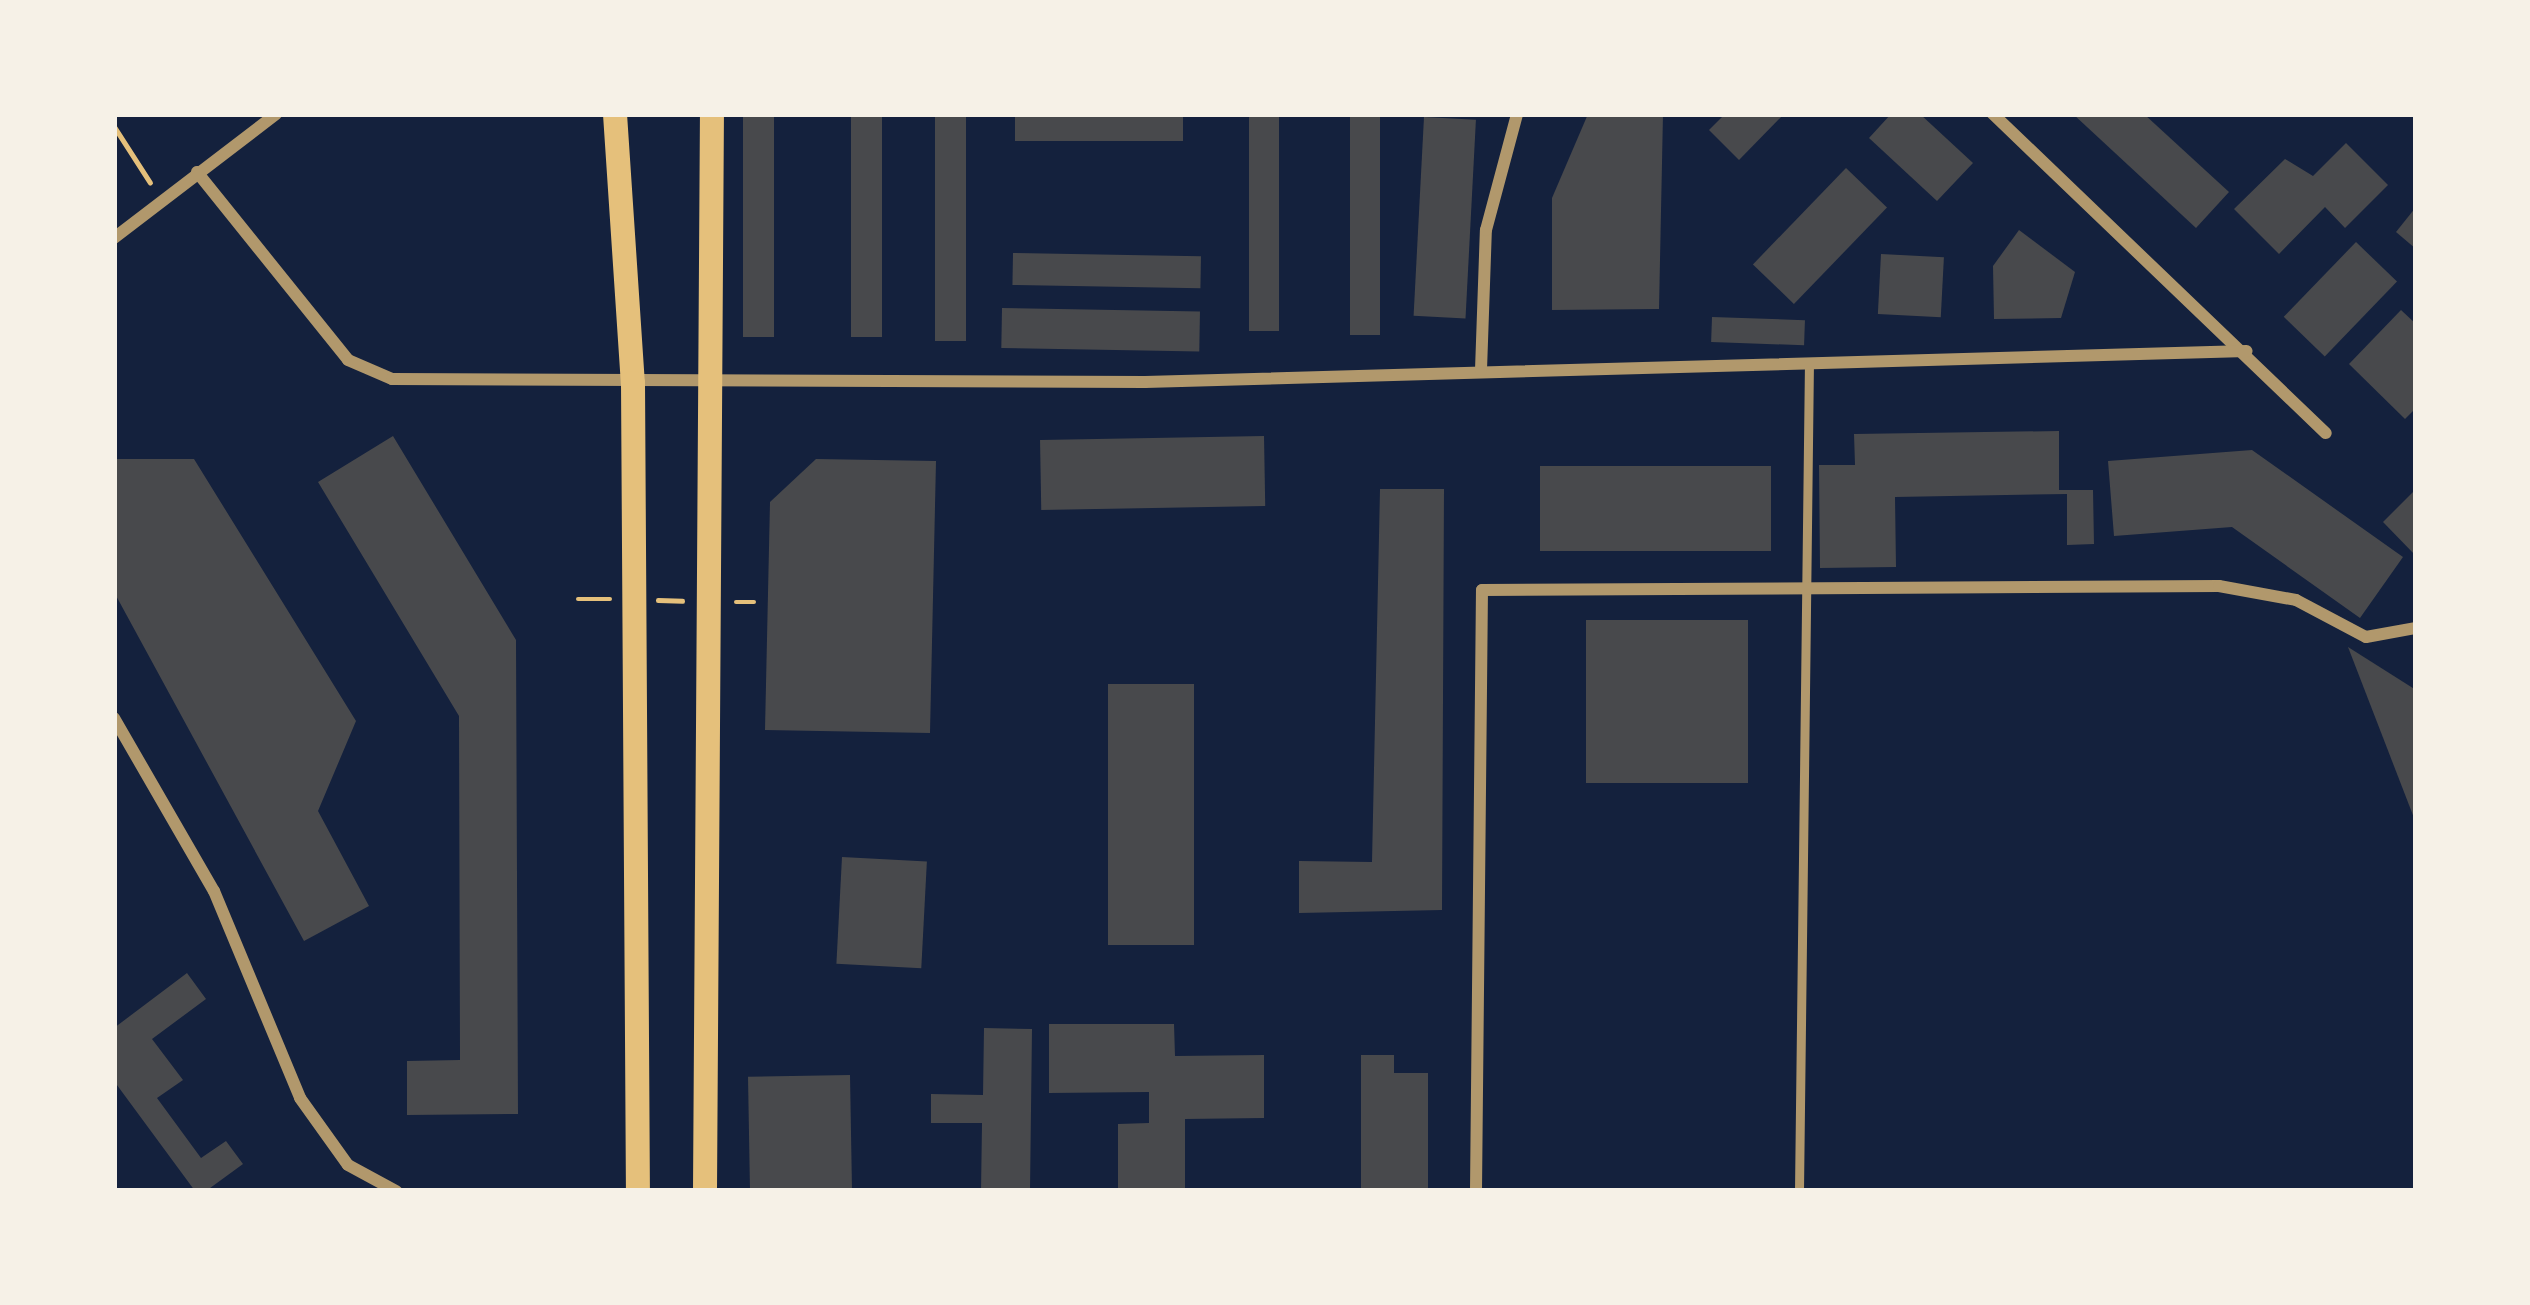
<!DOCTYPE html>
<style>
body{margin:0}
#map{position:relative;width:2530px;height:1305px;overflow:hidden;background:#14213d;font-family:"Crimson Pro",serif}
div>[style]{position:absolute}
.building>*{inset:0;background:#48494c;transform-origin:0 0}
.path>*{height:4.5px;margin:-2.25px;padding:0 2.25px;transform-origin:2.25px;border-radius:2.25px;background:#e5c07b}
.service>*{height:9px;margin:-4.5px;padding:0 4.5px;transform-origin:4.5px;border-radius:4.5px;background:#b1986c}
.minor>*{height:12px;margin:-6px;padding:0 6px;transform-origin:6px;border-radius:6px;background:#b1986c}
.secondary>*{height:24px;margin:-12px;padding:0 12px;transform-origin:12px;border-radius:12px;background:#e5c07b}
span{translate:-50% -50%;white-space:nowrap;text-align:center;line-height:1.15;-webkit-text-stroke:12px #f6f1e7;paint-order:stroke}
.frame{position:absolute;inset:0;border:117px solid #f6f1e7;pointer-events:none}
</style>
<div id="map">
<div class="building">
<i style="left:743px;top:114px;width:31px;height:223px"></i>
<i style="left:851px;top:114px;width:31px;height:223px"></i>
<i style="left:935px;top:114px;width:31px;height:227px"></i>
<i style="left:1015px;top:114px;width:168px;height:27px"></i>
<i style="left:1249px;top:114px;width:30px;height:217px"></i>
<i style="left:1350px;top:114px;width:30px;height:221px"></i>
<i style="clip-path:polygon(1588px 114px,1663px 114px,1659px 309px,1552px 310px,1552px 198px)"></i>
<i style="clip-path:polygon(1725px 114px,1784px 114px,1739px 160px,1709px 130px)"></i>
<i style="clip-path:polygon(1891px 114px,1920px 114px,1973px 163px,1937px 201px,1869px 138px)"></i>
<i style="clip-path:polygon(2073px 114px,2144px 114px,2229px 192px,2196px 228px)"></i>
<i style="left:1424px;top:117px;width:52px;height:199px;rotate:3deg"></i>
<i style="clip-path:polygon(2346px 143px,2388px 185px,2345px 228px,2325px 207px,2279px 254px,2234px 209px,2285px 159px,2313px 176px)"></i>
<i style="left:1846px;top:168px;width:57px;height:134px;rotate:44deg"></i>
<i style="clip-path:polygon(2416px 207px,2416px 249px,2396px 232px)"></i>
<i style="clip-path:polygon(2019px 230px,2075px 272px,2061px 318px,1994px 319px,1993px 266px)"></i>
<i style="left:2356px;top:242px;width:57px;height:104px;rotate:44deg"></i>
<i style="left:1013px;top:253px;width:188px;height:32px;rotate:1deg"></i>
<i style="left:1881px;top:254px;width:63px;height:60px;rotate:3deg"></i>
<i style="left:1002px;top:308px;width:198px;height:40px;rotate:1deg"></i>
<i style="clip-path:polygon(2401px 310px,2416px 324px,2416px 408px,2405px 419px,2349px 364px)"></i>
<i style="left:1712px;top:317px;width:93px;height:25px;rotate:2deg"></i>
<i style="clip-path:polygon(2059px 431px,2059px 490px,2093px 490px,2094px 544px,2067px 545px,2067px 494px,1895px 497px,1896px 567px,1820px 568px,1819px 465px,1855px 465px,1854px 434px)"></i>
<i style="clip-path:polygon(393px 436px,516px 640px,518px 1114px,407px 1115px,407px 1061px,460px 1060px,459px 716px,318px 482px)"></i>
<i style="left:1264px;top:436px;width:70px;height:224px;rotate:89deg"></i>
<i style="clip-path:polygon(2252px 450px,2403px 557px,2360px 618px,2232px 527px,2114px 536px,2108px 461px)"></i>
<i style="clip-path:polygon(114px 459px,194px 459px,356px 721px,318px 811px,369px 906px,304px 941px,114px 592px)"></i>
<i style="clip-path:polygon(816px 459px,936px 461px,930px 733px,765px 730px,770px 502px)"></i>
<i style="left:1540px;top:466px;width:231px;height:85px"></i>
<i style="clip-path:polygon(1380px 489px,1444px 489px,1442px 910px,1299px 913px,1299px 861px,1372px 862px)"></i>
<i style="clip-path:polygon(2416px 489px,2416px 556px,2383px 522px)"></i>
<i style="left:1586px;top:620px;width:162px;height:163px"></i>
<i style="clip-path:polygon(2348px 647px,2416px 690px,2416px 823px)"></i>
<i style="left:1108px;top:684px;width:86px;height:261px"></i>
<i style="left:842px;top:857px;width:85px;height:107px;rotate:3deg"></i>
<i style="clip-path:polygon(187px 973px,206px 999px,152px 1039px,183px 1080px,157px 1098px,201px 1158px,226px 1141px,243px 1164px,206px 1191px,195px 1191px,114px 1081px,114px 1028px)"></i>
<i style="clip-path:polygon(1049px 1024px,1174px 1024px,1175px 1056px,1264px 1055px,1264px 1118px,1185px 1119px,1185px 1191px,1118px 1191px,1118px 1124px,1149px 1123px,1149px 1092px,1049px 1093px)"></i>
<i style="clip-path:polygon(984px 1028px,1032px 1029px,1030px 1191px,981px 1191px,982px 1123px,931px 1123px,931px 1094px,983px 1095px)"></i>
<i style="clip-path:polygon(1361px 1055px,1394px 1055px,1394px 1073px,1428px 1073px,1428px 1191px,1361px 1191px)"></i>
<i style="left:850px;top:1075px;width:116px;height:102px;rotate:89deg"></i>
</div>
<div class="path">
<i style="left:114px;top:126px;width:67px;rotate:57.3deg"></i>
<i style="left:578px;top:599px;width:32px"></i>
<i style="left:658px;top:600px;width:24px;rotate:2deg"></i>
<i style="left:736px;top:602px;width:18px"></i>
</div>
<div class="service">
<i style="left:1799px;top:1191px;width:828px;rotate:-89.31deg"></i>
</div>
<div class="minor">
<i style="left:1993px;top:114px;width:461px;rotate:43.8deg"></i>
<i style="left:197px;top:172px;width:241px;rotate:51.2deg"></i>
<i style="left:348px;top:360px;width:48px;rotate:23.4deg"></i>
<i style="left:392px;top:379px;width:753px;rotate:0.23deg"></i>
<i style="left:1145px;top:382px;width:1102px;rotate:-1.61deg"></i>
<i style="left:114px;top:238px;width:204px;rotate:-37.4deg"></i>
<i style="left:1481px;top:370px;width:140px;rotate:-88deg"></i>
<i style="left:1486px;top:230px;width:120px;rotate:-75deg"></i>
<i style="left:114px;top:718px;width:200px;rotate:60deg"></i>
<i style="left:214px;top:891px;width:224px;rotate:67.4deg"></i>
<i style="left:300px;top:1098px;width:82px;rotate:54.4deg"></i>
<i style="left:348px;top:1165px;width:55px;rotate:28.4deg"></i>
<i style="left:1476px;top:1191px;width:601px;rotate:-89.43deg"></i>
<i style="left:1482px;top:590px;width:737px;rotate:-0.31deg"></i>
<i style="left:2219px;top:586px;width:78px;rotate:10.3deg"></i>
<i style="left:2296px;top:600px;width:79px;rotate:27.9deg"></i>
<i style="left:2366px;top:637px;width:51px;rotate:-10.2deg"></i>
</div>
<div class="secondary">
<i style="left:615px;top:114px;width:270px;rotate:86.2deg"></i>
<i style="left:633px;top:383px;width:808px;rotate:89.65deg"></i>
<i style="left:705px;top:1191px;width:1077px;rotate:-89.63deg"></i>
</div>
<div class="frame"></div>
</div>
